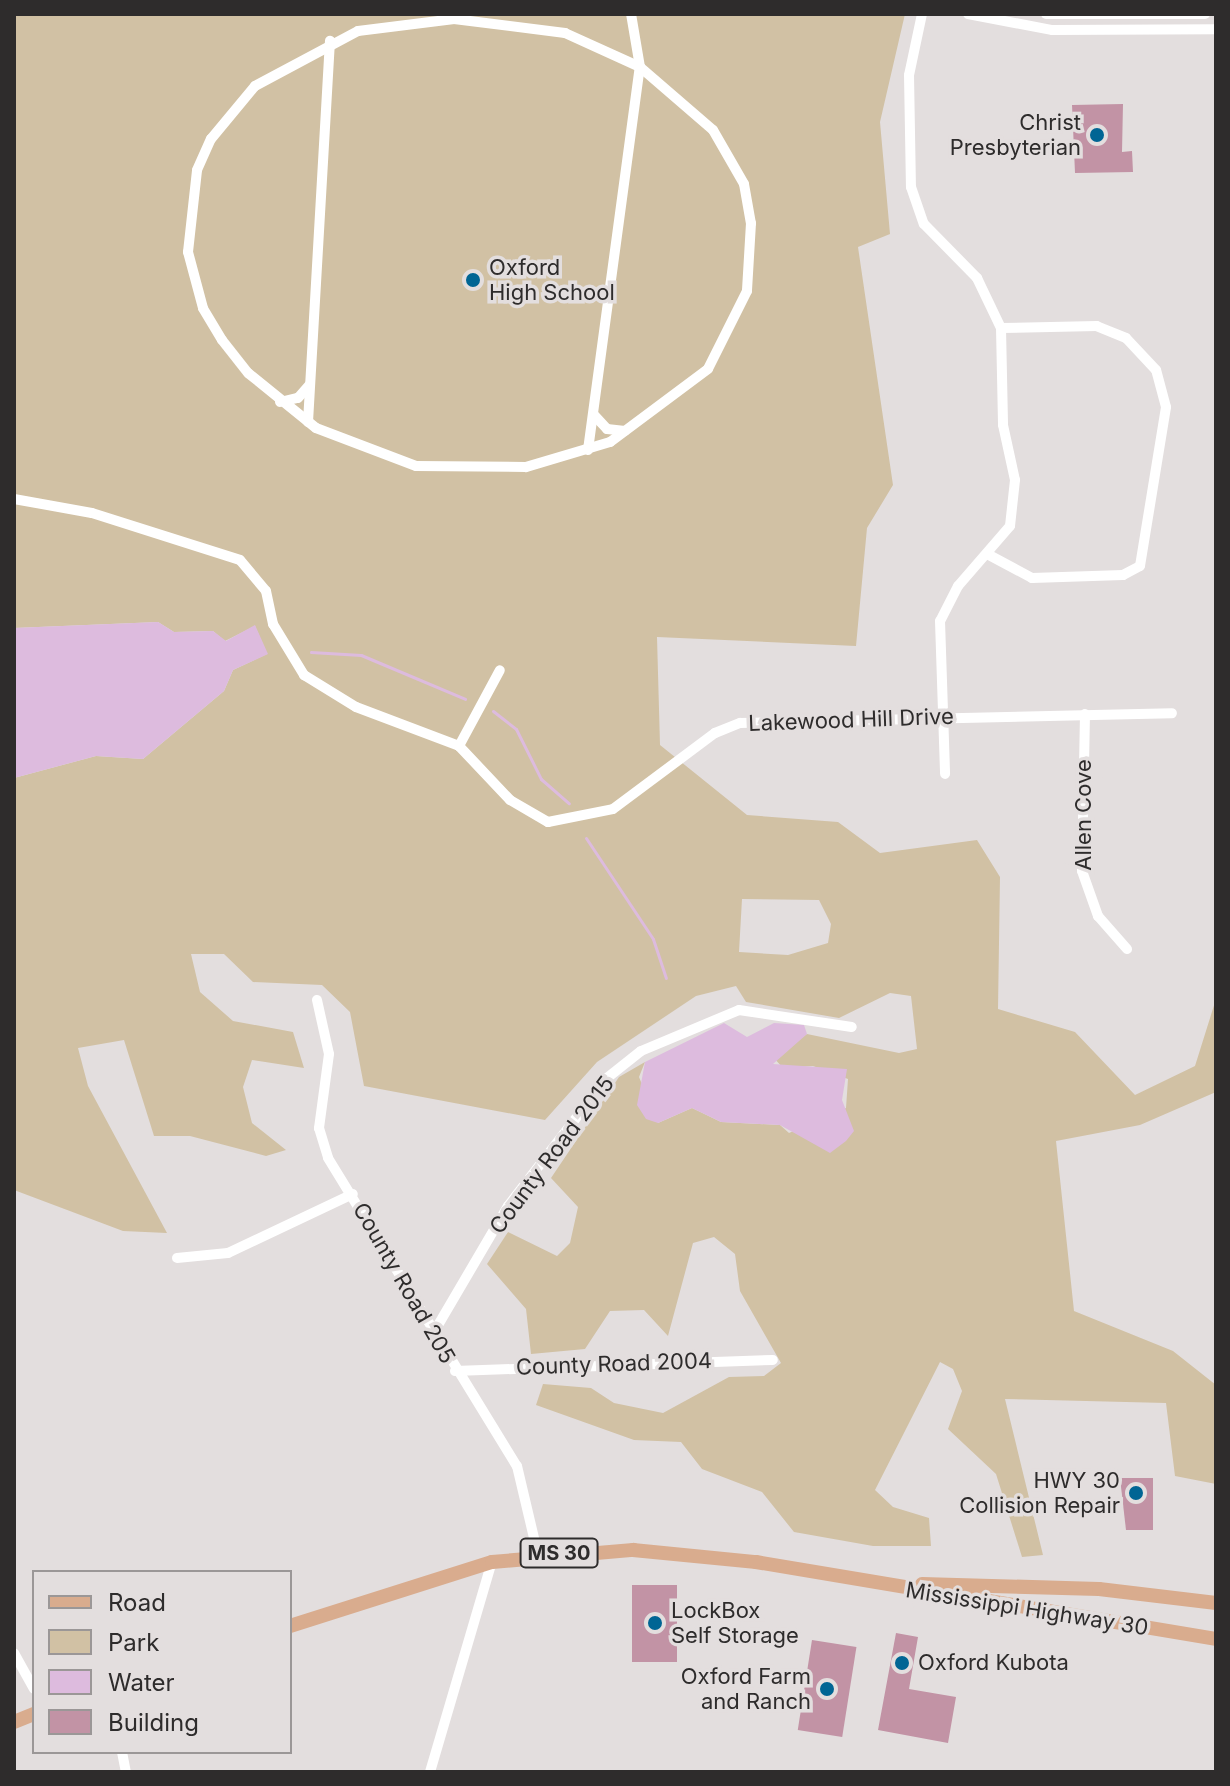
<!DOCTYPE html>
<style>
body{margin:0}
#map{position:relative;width:1230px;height:1786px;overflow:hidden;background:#e3dede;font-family:Inter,sans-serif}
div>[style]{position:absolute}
.green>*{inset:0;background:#d1c1a4}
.water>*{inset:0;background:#ddbbde}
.stream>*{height:3px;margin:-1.5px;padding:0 1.5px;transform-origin:1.5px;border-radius:1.5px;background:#ddbbde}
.building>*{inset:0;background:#c293a5;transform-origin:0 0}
.minor>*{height:10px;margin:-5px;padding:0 5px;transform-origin:5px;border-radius:5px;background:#fff}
.major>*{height:14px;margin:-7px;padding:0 7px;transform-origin:7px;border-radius:7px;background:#d9ac8e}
.dots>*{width:22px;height:22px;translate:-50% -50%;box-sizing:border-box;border:4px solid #e3dede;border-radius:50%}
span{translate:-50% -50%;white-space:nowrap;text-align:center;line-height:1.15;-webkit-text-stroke:7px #e3dede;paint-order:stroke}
.shield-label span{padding:2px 6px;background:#e3dede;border:2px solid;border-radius:6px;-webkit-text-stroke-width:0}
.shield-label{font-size:20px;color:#2e2c2c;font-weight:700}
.poi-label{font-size:22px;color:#2e2c2c}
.right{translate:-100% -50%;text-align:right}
.left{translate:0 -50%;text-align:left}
.street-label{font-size:22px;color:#2e2c2c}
.frame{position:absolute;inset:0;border:16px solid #2e2c2c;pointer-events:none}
.legend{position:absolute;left:32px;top:1570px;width:260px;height:184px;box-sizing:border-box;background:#e3dede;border:2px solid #9b9797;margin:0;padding:10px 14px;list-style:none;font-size:24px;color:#2e2c2c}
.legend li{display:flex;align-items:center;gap:16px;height:40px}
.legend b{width:40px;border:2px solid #9b9797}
</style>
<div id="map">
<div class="green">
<i style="clip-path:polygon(evenodd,14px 14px,905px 14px,880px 122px,890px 234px,858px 247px,893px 485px,867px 528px,856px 646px,657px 637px,660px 745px,747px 815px,838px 822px,880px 853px,977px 840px,1000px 877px,998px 1009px,1075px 1032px,1135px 1095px,1195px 1066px,1216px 999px,1216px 1092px,1140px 1125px,1056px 1141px,1074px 1311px,1173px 1351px,1216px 1385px,1216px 1484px,1175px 1476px,1166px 1403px,1005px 1399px,1043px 1555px,1022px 1557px,996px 1474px,948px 1429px,962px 1391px,953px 1369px,940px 1362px,875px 1490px,893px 1507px,929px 1518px,931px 1546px,873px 1546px,794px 1532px,762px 1492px,702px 1469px,681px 1442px,634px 1440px,536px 1405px,543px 1384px,591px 1388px,614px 1403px,663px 1413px,729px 1377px,764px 1376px,781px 1363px,740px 1291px,735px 1254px,714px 1237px,693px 1243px,668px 1336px,644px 1310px,610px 1311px,585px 1349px,531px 1354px,526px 1309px,487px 1264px,508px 1232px,557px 1256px,570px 1243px,578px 1207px,551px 1178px,619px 1077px,645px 1062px,639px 1077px,658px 1123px,692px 1108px,721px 1122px,780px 1125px,789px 1133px,846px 1108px,848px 1079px,813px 1066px,783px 1068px,773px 1057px,807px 1034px,899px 1053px,917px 1049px,911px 996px,890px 993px,839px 1018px,746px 1002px,736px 986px,696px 996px,597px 1062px,545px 1120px,364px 1086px,350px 1012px,322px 985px,253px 982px,224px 954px,191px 954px,200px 992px,233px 1021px,293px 1032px,304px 1068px,252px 1060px,243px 1087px,252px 1123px,286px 1150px,266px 1156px,190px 1136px,154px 1136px,124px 1040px,78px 1048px,88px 1086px,167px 1233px,123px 1231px,14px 1190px,14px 778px,96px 756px,143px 759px,224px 691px,233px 670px,267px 654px,255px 626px,225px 641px,213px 631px,174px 632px,158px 622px,14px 628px,14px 14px,742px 899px,819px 900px,831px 924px,828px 943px,788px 955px,739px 952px,742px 899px)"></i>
</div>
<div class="water">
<i style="clip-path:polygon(158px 622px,174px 632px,213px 631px,226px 641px,255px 625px,268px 654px,233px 670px,224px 691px,143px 759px,96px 756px,14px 778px,14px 628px)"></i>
<i style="clip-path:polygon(724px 1023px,747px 1037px,774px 1023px,804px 1025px,807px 1034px,773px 1064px,847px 1069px,842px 1100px,854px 1131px,846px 1141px,830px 1153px,780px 1125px,721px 1122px,692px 1108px,658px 1123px,646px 1119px,637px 1105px,645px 1062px)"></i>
</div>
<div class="stream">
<i style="left:311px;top:652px;width:50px;rotate:3.4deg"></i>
<i style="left:361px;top:655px;width:113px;rotate:22.9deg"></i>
<i style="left:493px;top:711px;width:29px;rotate:38deg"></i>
<i style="left:516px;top:729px;width:56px;rotate:63.4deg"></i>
<i style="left:541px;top:779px;width:37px;rotate:41deg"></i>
<i style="left:586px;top:838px;width:121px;rotate:56.4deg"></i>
<i style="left:653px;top:939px;width:41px;rotate:71.6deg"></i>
</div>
<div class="building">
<i style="clip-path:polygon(1123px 104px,1122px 152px,1132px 151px,1133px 172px,1075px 173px,1072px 105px)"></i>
<i style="clip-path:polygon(1120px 1478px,1153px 1478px,1153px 1530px,1126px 1530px)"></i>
<i style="left:632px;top:1585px;width:45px;height:77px"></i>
<i style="clip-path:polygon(896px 1633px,918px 1637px,909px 1689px,956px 1697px,948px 1743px,878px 1730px)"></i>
<i style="left:812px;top:1640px;width:45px;height:91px;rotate:9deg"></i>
</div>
<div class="minor">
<i style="left:922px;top:14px;width:62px;rotate:102deg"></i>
<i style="left:909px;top:75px;width:112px;rotate:89deg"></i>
<i style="left:911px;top:187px;width:39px;rotate:71deg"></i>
<i style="left:924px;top:224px;width:76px;rotate:45.5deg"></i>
<i style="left:977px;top:278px;width:55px;rotate:64.4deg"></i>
<i style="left:1001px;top:328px;width:97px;rotate:88.8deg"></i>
<i style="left:1003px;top:425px;width:56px;rotate:77.7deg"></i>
<i style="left:1015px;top:480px;width:46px;rotate:96.2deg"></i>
<i style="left:1010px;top:526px;width:79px;rotate:130.9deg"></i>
<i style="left:958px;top:586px;width:39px;rotate:117deg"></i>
<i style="left:940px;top:621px;width:153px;rotate:88.1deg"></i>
<i style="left:968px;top:14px;width:86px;rotate:10.8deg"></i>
<i style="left:1052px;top:30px;width:164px;rotate:-0.3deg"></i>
<i style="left:1046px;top:14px;width:159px"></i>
<i style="left:454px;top:19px;width:112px;rotate:7.2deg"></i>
<i style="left:565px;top:33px;width:82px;rotate:24.4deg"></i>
<i style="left:640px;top:67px;width:96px;rotate:40.8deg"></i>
<i style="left:713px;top:130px;width:62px;rotate:60.1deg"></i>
<i style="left:744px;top:184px;width:40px;rotate:80deg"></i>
<i style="left:751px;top:223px;width:68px;rotate:93.4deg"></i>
<i style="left:747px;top:291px;width:87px;rotate:116.6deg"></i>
<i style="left:708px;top:369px;width:122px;rotate:143.3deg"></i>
<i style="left:610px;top:442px;width:88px;rotate:163.4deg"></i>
<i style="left:526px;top:467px;width:110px;rotate:-179.5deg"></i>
<i style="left:416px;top:466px;width:107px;rotate:-159.2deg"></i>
<i style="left:316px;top:428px;width:87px;rotate:-141deg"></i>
<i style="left:248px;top:373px;width:42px;rotate:-128.2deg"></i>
<i style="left:222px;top:340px;width:37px;rotate:-121deg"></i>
<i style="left:203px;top:308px;width:58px;rotate:-105deg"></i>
<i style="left:188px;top:252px;width:82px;rotate:-83.7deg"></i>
<i style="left:197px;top:170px;width:34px;rotate:-66deg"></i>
<i style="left:211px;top:139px;width:69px;rotate:-50.3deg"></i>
<i style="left:255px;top:86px;width:117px;rotate:-28.1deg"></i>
<i style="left:358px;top:31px;width:97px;rotate:-7.1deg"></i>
<i style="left:280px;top:402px;width:18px;rotate:-13deg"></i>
<i style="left:298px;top:398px;width:18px;rotate:-49deg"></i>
<i style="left:594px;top:415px;width:19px;rotate:47deg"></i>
<i style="left:607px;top:429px;width:18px;rotate:6deg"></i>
<i style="left:308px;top:422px;width:382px;rotate:-86.7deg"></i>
<i style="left:588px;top:450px;width:387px;rotate:-82.3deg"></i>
<i style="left:640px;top:67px;width:54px;rotate:-99.6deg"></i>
<i style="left:14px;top:499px;width:79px;rotate:10.2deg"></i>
<i style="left:92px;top:513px;width:155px;rotate:17.6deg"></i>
<i style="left:240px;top:560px;width:40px;rotate:50deg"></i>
<i style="left:266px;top:591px;width:34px;rotate:78deg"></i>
<i style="left:273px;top:624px;width:60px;rotate:58.7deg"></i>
<i style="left:304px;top:675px;width:61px;rotate:31.6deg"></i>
<i style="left:356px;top:707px;width:110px;rotate:20.7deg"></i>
<i style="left:459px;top:746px;width:74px;rotate:46.6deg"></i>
<i style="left:510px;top:800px;width:44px;rotate:30.1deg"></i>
<i style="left:548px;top:822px;width:66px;rotate:-11.3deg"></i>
<i style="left:613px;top:809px;width:127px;rotate:-36.7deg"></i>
<i style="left:715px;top:733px;width:27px;rotate:-22deg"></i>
<i style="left:740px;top:723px;width:432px;rotate:-1.3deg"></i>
<i style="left:989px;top:555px;width:49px;rotate:28.1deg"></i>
<i style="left:1032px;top:578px;width:91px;rotate:-1.9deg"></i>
<i style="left:1123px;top:575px;width:19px;rotate:-28deg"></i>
<i style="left:1140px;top:566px;width:161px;rotate:-80.7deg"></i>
<i style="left:1166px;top:407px;width:38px;rotate:-105deg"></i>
<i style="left:1156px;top:370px;width:44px;rotate:-133.2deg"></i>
<i style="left:1126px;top:338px;width:31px;rotate:-158deg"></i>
<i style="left:1097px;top:326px;width:96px;rotate:178.8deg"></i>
<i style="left:1085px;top:714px;width:157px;rotate:91.1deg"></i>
<i style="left:1082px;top:871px;width:48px;rotate:70.4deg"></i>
<i style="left:1098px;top:916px;width:44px;rotate:48.7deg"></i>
<i style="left:459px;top:746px;width:86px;rotate:-61.7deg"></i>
<i style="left:317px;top:1000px;width:55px;rotate:77.5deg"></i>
<i style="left:329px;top:1054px;width:75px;rotate:97.7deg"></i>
<i style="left:319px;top:1128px;width:31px;rotate:73deg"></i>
<i style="left:328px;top:1158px;width:361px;rotate:58.5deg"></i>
<i style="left:517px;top:1466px;width:91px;rotate:76.7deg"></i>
<i style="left:177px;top:1258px;width:51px;rotate:-5.6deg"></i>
<i style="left:228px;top:1253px;width:138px;rotate:-25.3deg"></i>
<i style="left:434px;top:1332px;width:146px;rotate:-59.6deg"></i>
<i style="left:508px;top:1206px;width:162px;rotate:-52.3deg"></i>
<i style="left:607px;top:1078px;width:43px;rotate:-38.5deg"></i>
<i style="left:641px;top:1051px;width:106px;rotate:-22.7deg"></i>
<i style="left:739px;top:1010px;width:114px;rotate:8.6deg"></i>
<i style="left:455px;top:1371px;width:318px;rotate:-2deg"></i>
<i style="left:14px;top:1653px;width:41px;rotate:60.9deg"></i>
<i style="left:122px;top:1752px;width:20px;rotate:79deg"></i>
<i style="left:430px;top:1772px;width:219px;rotate:-73.6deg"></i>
</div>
<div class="major">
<i style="left:922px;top:1584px;width:177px;rotate:1.6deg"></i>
<i style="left:1099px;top:1589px;width:118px;rotate:6.8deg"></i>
<i style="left:290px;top:1626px;width:212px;rotate:-17.6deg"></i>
<i style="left:492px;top:1562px;width:142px;rotate:-4.9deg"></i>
<i style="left:633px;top:1550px;width:124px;rotate:5.6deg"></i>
<i style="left:756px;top:1562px;width:466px;rotate:9.5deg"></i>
<i style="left:14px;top:1722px;width:22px;rotate:-22deg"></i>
</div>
<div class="dots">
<i style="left:1097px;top:135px;background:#006594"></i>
<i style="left:473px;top:280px;background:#006594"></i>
<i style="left:1136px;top:1493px;background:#006594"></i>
<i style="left:655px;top:1623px;background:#006594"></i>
<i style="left:902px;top:1663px;background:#006594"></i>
<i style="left:827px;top:1689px;background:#006594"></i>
</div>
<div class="shield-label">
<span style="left:559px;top:1553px">MS 30</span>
</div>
<div class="poi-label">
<span class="right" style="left:1081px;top:135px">Christ<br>Presbyterian</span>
<span class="left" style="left:489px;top:280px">Oxford<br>High School</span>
<span class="right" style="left:1120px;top:1493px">HWY 30<br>Collision Repair</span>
<span class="left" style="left:671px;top:1623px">LockBox<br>Self Storage</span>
<span class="left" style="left:918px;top:1663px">Oxford Kubota</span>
<span class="right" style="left:811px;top:1689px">Oxford Farm<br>and Ranch</span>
</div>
<div class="street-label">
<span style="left:851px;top:720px;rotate:-2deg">Lakewood Hill Drive</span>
<span style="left:1084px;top:815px;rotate:-90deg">Allen Cove</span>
<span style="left:552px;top:1155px;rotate:-53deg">County Road 2015</span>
<span style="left:404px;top:1283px;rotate:60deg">County Road 205</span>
<span style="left:614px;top:1364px;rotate:-2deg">County Road 2004</span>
<span style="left:1027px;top:1609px;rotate:9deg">Mississippi Highway 30</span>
</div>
<div class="frame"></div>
<ul class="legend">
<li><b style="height:10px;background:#d9ac8e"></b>Road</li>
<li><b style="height:22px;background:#d1c1a4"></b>Park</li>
<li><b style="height:22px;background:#ddbbde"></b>Water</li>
<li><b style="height:22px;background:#c293a5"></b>Building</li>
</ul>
</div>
